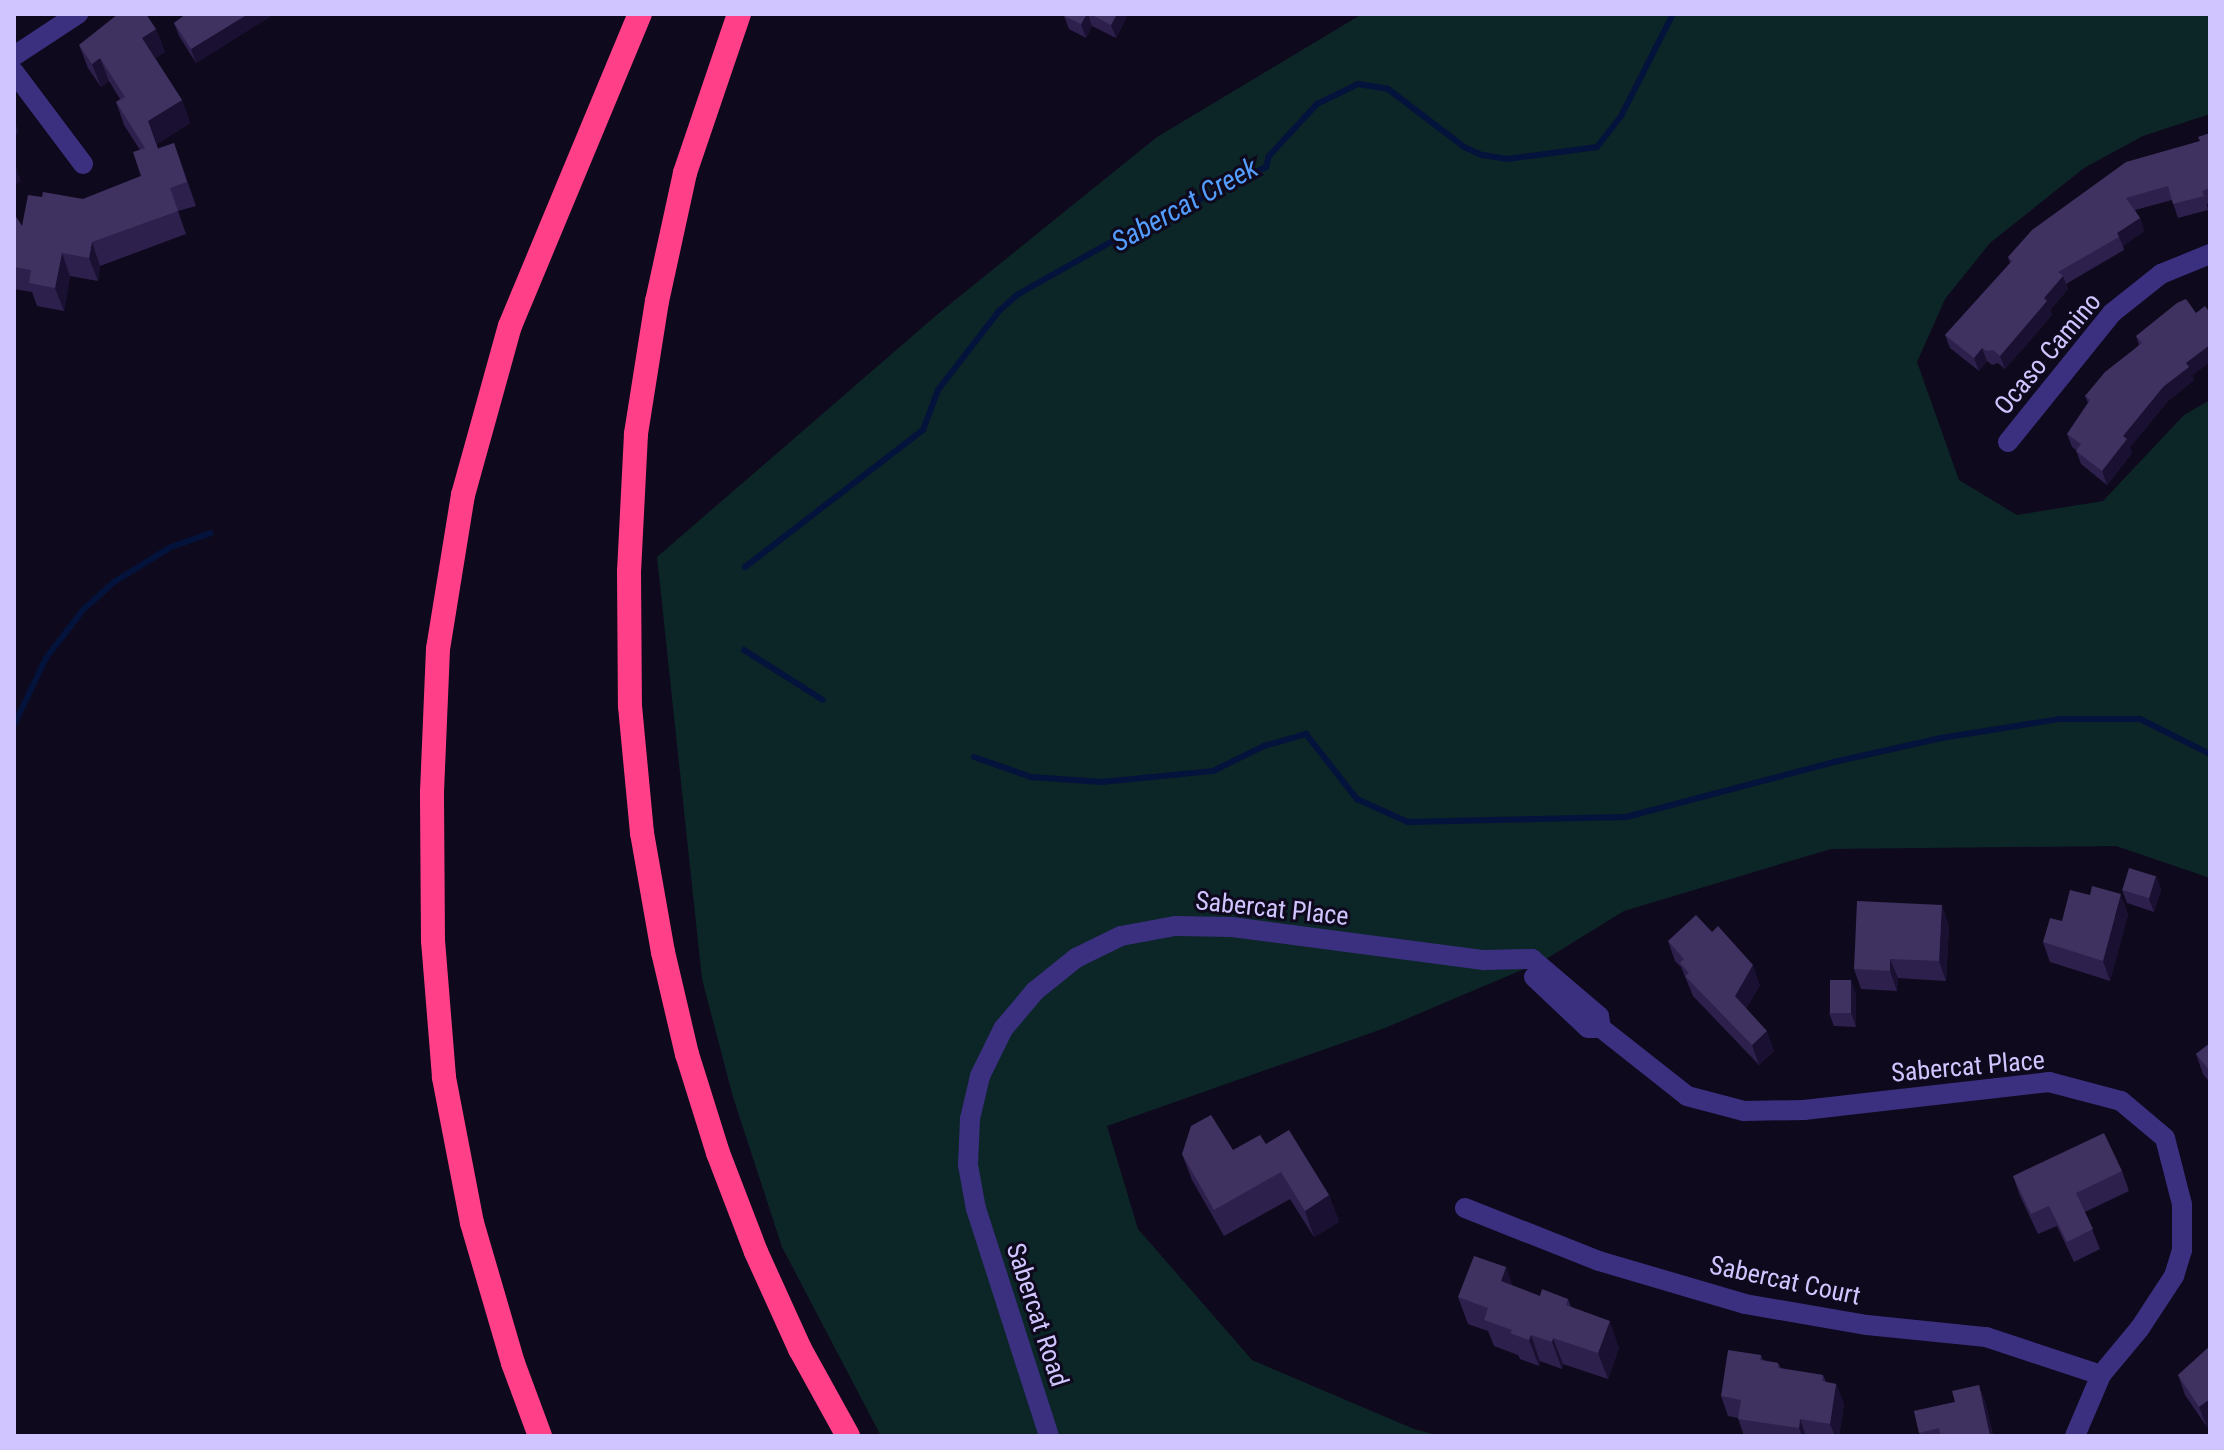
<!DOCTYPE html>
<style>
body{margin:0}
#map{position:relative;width:2224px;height:1450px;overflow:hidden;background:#0f091d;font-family:"Roboto Condensed",sans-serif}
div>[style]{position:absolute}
.green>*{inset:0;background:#0c2527}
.stream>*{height:6px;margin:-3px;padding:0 3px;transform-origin:3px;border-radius:3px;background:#04133b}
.minor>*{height:20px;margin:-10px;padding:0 10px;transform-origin:10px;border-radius:10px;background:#3b3080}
.highway>*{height:24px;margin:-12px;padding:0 12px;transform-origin:12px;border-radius:12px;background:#ff4089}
.wall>*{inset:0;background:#2d204c}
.shaded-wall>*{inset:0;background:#1a1031}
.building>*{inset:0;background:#3f3260;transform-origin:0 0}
span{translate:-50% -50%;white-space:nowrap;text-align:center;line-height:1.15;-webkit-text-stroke:6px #0f091d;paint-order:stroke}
.street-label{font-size:26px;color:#d1c5ff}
.water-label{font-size:28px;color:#539eff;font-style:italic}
.frame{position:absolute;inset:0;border:16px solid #d1c5ff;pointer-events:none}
</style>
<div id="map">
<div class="green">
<i style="clip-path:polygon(1362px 14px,2210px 14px,2210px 114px,2143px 136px,2084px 168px,1990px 243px,1945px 299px,1917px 362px,1959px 480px,2017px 515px,2103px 501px,2184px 415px,2210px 400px,2210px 878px,2116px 846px,1831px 849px,1624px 911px,1541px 962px,1385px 1028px,1107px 1126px,1138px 1229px,1252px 1360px,1414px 1429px,1440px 1436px,881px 1436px,782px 1247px,733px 1097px,702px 979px,657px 557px,939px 313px,1157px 137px)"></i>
</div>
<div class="stream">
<i style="left:745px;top:567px;width:225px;rotate:-37.6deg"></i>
<i style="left:923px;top:430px;width:43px;rotate:-69.4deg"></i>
<i style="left:938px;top:390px;width:100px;rotate:-52.3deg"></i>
<i style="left:999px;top:311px;width:24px;rotate:-42deg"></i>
<i style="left:1017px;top:295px;width:106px;rotate:-29.5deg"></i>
<i style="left:1109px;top:243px;width:174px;rotate:-25.8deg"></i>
<i style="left:1266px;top:167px;width:11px;rotate:-75deg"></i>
<i style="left:1269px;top:156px;width:71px;rotate:-47.3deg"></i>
<i style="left:1317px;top:104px;width:46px;rotate:-26deg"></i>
<i style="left:1358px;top:84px;width:30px;rotate:9deg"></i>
<i style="left:1388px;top:89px;width:96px;rotate:37.3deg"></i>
<i style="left:1464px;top:147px;width:20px;rotate:24deg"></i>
<i style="left:1482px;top:155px;width:25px;rotate:9deg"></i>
<i style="left:1507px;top:159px;width:91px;rotate:-7.6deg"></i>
<i style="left:1597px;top:147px;width:39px;rotate:-52deg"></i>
<i style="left:1621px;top:116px;width:114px;rotate:-63deg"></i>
<i style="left:744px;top:650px;width:93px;rotate:32.3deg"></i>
<i style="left:14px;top:725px;width:74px;rotate:-64.5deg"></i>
<i style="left:46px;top:658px;width:61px;rotate:-52.4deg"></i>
<i style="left:83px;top:610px;width:42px;rotate:-42.1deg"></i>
<i style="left:114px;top:582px;width:67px;rotate:-31.6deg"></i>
<i style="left:171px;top:547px;width:42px;rotate:-19.3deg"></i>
<i style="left:974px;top:757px;width:60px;rotate:19.3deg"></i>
<i style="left:1031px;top:777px;width:71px;rotate:4deg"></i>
<i style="left:1102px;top:782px;width:112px;rotate:-5.7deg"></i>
<i style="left:1213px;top:771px;width:57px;rotate:-26.1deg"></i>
<i style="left:1264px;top:746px;width:44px;rotate:-15.9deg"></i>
<i style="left:1306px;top:734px;width:83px;rotate:51.9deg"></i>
<i style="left:1357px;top:799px;width:56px;rotate:24.3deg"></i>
<i style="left:1408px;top:822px;width:218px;rotate:-1.3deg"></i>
<i style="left:1626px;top:817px;width:215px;rotate:-14.8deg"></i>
<i style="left:1834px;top:762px;width:110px;rotate:-12.6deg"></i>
<i style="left:1941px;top:738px;width:121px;rotate:-9.1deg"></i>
<i style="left:2060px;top:719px;width:80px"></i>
<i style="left:2140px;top:719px;width:78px;rotate:26.6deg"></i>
</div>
<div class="minor">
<i style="left:14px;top:56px;width:77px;rotate:-33.3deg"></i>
<i style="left:14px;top:72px;width:115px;rotate:53.1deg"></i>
<i style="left:2008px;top:442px;width:166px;rotate:-51.1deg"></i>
<i style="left:2112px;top:313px;width:63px;rotate:-38.5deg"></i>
<i style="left:2161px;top:274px;width:53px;rotate:-22.2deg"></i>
<i style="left:1534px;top:977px;width:74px;rotate:43.4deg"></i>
<i style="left:1588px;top:1028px;width:13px"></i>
<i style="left:1601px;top:1028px;width:110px;rotate:38.3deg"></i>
<i style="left:1687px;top:1096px;width:59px;rotate:14.7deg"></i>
<i style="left:1744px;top:1111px;width:60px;rotate:-1deg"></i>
<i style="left:1804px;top:1110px;width:247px;rotate:-6.5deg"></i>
<i style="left:2049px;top:1082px;width:74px;rotate:14.8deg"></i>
<i style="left:2121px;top:1101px;width:57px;rotate:40.1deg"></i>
<i style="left:2165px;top:1138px;width:68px;rotate:75.6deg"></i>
<i style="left:2182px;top:1204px;width:46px;rotate:90deg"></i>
<i style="left:2182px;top:1250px;width:27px;rotate:107deg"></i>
<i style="left:2174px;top:1276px;width:62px;rotate:123.2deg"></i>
<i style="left:2140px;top:1328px;width:61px;rotate:129.7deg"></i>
<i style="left:2101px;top:1375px;width:66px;rotate:113.1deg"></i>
<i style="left:1465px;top:1208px;width:144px;rotate:21.6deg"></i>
<i style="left:1599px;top:1261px;width:152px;rotate:16.4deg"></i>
<i style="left:1745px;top:1304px;width:124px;rotate:9.8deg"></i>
<i style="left:1867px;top:1325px;width:120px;rotate:5.8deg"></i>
<i style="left:1986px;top:1337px;width:121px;rotate:18.3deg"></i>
<i style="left:1049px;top:1436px;width:238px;rotate:-107.8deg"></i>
<i style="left:976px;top:1209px;width:45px;rotate:-100.3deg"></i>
<i style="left:968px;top:1165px;width:46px;rotate:-87.5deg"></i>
<i style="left:970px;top:1119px;width:44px;rotate:-76.9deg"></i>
<i style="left:980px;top:1076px;width:52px;rotate:-63.9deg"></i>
<i style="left:1003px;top:1029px;width:50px;rotate:-49.9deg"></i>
<i style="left:1035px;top:991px;width:53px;rotate:-38.8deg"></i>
<i style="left:1076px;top:958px;width:50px;rotate:-26.1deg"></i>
<i style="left:1121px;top:936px;width:55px;rotate:-10.5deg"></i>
<i style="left:1175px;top:926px;width:57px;rotate:1deg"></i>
<i style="left:1232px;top:927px;width:254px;rotate:7.5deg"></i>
<i style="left:1484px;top:960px;width:48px;rotate:-1.2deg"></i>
<i style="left:1532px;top:959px;width:88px;rotate:40.4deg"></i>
<i style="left:1599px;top:1016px;width:12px;rotate:81deg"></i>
</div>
<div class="highway">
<i style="left:739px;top:14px;width:168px;rotate:108.8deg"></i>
<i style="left:685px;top:173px;width:131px;rotate:102.3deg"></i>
<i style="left:657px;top:301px;width:135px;rotate:99deg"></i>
<i style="left:636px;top:434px;width:137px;rotate:92.9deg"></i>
<i style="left:629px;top:571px;width:135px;rotate:89.6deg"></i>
<i style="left:630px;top:706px;width:128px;rotate:84.6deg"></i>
<i style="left:642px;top:833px;width:121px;rotate:80deg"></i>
<i style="left:663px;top:952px;width:105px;rotate:76.8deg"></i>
<i style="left:687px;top:1054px;width:104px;rotate:72.6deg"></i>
<i style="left:718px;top:1153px;width:106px;rotate:69deg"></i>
<i style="left:756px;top:1252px;width:107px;rotate:65.6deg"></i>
<i style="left:800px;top:1349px;width:99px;rotate:61.1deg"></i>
<i style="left:540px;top:1436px;width:78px;rotate:-110.3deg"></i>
<i style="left:513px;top:1363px;width:146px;rotate:-106.3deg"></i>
<i style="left:472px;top:1223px;width:149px;rotate:-100.9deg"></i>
<i style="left:444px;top:1077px;width:136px;rotate:-94.6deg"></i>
<i style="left:433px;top:941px;width:149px;rotate:-90.4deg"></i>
<i style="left:432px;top:792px;width:143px;rotate:-87.6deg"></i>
<i style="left:438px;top:649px;width:156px;rotate:-80.8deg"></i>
<i style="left:463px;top:495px;width:175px;rotate:-74.5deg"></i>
<i style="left:510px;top:326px;width:338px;rotate:-67.4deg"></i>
</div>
<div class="wall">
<i style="clip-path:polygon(186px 14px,274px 14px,196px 63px,179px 36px,174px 23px)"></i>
<i style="clip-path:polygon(1065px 14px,1128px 14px,1116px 38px,1092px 26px,1086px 38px,1069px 29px,1064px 16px)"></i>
<i style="clip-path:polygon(156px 29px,165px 52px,155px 58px,182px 100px,190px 123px,157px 144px,158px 148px,174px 143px,196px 206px,178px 211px,186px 234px,100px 266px,98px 281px,70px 276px,64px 311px,37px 306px,32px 292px,14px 289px,14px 214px,22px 226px,42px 197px,83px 199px,141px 176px,140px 150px,124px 125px,116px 102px,120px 99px,109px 81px,101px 87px,88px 68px,79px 45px)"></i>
<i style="clip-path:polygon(2210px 133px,2210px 203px,2207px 204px,2208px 210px,2178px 218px,2172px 200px,2135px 210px,2140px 218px,2144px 231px,2123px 246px,2124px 250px,2066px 284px,2068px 289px,2050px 310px,2052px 315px,2005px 369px,1998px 363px,1992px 365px,1987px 361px,1979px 371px,1950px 348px,1945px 335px,2010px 263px,2008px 257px,2200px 141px)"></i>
<i style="clip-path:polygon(2136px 336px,2192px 376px,2194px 380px,2168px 401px,2130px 447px,2132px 453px,2107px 485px,2081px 464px,2076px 450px,2072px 447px,2067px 434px,2088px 403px,2085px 396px,2139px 345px)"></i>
<i style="clip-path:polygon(2156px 876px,2161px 890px,2154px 912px,2127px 903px,2122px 890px)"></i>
<i style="clip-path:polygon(2128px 914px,2110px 981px,2050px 962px,2043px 942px,2062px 921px)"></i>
<i style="clip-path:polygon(1949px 925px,1946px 981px,1898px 978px,1897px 991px,1861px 989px,1854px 969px)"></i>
<i style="clip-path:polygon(1668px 941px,1760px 985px,1746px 1009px,1774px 1051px,1759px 1065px,1693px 996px,1681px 967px,1675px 961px)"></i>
<i style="clip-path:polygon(1856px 994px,1856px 1027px,1834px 1026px,1829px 1013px)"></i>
<i style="clip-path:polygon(2210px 1043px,2210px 1083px,2203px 1074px,2196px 1054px)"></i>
<i style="clip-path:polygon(1266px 1144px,1329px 1195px,1339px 1222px,1314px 1237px,1290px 1199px,1224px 1236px,1192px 1180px,1182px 1154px,1233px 1150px)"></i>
<i style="clip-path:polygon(2122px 1171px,2129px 1191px,2085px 1212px,2100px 1249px,2074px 1262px,2057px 1226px,2038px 1234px,2020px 1196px,2013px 1176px)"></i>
<i style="clip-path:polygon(1506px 1267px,1512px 1286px,1540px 1296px,1568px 1299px,1571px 1307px,1619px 1348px,1608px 1379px,1563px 1364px,1562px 1369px,1540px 1361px,1539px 1366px,1520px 1359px,1518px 1355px,1494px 1346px,1488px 1331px,1468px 1324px,1458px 1297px)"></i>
<i style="clip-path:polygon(2210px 1346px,2207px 1427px,2185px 1395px,2178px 1375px)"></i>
<i style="clip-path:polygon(1761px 1355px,1763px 1360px,1778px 1363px,1781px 1368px,1823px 1375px,1826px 1382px,1836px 1384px,1844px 1404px,1839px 1436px,1744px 1436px,1738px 1418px,1728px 1416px,1721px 1396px)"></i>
<i style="clip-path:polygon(1979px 1385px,1986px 1405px,1993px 1436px,1920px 1436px,1914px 1411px,1955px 1402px)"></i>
</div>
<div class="shaded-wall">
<i style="clip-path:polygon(248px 14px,274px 14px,196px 63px,191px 49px)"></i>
<i style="clip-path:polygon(1087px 14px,1088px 14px,1092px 26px,1086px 38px,1081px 24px)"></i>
<i style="clip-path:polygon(1117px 14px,1128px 14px,1116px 38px,1111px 25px)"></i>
<i style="clip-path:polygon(156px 29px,165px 52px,150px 62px,142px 38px)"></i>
<i style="clip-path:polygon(100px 58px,109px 81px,101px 87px,92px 64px)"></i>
<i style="clip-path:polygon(182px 100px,190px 123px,157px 144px,166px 172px,148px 121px)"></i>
<i style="clip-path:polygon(14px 119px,19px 133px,14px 136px)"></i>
<i style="clip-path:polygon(14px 161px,21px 181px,14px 186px)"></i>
<i style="clip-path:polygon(2140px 218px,2144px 231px,2123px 246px,2117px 233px)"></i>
<i style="clip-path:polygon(92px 242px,100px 266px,98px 281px,89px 258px)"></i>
<i style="clip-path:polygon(62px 253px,70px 276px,64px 311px,55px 288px)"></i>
<i style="clip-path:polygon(2063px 276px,2068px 289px,2050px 310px,2052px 315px,2005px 369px,2000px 356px,2044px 298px)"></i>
<i style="clip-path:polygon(2210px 345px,2210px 362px,2192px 376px,2194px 380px,2168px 401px,2130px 447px,2132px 453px,2107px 485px,2102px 471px,2123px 436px,2163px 387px,2186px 363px)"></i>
<i style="clip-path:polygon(1982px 348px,1987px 361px,1979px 371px,1974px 358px)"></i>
<i style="clip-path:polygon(2156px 876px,2161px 890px,2154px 912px,2149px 899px)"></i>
<i style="clip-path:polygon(2121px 894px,2128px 914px,2110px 981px,2103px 961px)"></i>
<i style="clip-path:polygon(1942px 905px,1949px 925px,1946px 981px,1939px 961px)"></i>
<i style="clip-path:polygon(1890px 959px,1898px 978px,1897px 991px,1890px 971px)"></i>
<i style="clip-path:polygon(1753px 965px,1760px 985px,1742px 1016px,1735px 996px)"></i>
<i style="clip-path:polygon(1851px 980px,1856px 994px,1856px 1027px,1851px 1013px)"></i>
<i style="clip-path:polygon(1767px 1031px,1774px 1051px,1759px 1065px,1752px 1045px)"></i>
<i style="clip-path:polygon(1329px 1195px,1339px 1222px,1314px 1237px,1305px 1211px)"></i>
<i style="clip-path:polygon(1506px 1267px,1515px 1294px,1501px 1281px)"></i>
<i style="clip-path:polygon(1610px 1321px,1619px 1348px,1608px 1379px,1598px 1353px)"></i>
<i style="clip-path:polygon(1531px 1335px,1540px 1361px,1539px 1366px,1529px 1340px)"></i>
<i style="clip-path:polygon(1553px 1338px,1563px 1364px,1562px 1369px,1552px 1342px)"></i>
<i style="clip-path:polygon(1836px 1384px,1844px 1404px,1839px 1436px,1835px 1436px,1830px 1424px)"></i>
<i style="clip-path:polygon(1979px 1385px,1986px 1405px,1993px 1436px,1990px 1436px)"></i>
<i style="clip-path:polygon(2210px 1399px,2210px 1424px,2207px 1427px,2199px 1407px)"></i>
<i style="clip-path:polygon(1800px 1419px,1806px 1436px,1802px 1436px,1799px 1428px)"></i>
</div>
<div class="building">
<i style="clip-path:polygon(118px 14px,146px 14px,156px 29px,142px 38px,182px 100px,148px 121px,158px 149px,174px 143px,187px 182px,170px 188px,178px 211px,92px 242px,89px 258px,62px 253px,55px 288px,29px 283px,31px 270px,14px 267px,14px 214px,22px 226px,28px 195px,42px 197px,43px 192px,83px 199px,141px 176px,133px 152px,145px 148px,116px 102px,125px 97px,100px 58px,92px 64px,79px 45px)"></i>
<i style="clip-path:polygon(186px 14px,248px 14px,191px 49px,174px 23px)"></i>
<i style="clip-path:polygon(1065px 14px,1087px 14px,1081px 24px,1064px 16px)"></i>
<i style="clip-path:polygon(1090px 14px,1117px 14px,1111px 25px)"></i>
<i style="clip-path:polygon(2210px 133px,2210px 188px,2202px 191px,2204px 196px,2173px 204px,2168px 186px,2126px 198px,2140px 218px,2117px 233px,2119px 237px,2058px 272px,2063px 276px,2044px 298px,2047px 301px,2000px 356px,1993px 350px,1987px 351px,1982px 348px,1974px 358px,1945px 335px,2012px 261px,2008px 257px,2032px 230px,2126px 162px,2200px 141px,2198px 137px)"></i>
<i style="clip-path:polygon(2186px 299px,2196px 313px,2205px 306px,2210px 313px,2210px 345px,2186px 363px,2189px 367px,2163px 387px,2123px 436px,2127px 439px,2102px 471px,2076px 451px,2081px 444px,2067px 434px,2090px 400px,2085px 396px,2105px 372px,2142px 343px,2136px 336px,2177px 303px)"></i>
<i style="left:2129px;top:868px;width:28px;height:23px;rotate:17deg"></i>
<i style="clip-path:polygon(2092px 886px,2121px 894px,2103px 961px,2043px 942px,2050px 918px,2062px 921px,2070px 890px,2090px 895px)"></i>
<i style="clip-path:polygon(1857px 901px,1942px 905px,1939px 961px,1890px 959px,1890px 971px,1854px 969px)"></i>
<i style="clip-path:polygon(1696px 915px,1712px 932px,1718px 926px,1753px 965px,1735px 996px,1767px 1031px,1752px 1045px,1685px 976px,1689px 973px,1680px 963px,1684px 959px,1668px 941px)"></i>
<i style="left:1830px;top:980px;width:21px;height:33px"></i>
<i style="clip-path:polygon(2210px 1043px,2210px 1071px,2196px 1054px)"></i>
<i style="clip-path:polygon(1211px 1115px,1233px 1150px,1260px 1135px,1266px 1144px,1289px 1130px,1329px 1195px,1305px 1211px,1281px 1172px,1214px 1210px,1182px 1154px,1191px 1126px)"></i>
<i style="clip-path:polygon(2104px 1133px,2122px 1171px,2076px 1193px,2093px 1229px,2067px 1242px,2049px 1206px,2031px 1214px,2013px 1176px)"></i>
<i style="clip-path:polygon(1474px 1256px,1506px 1267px,1501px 1281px,1540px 1296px,1542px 1289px,1568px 1299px,1566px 1305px,1610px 1321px,1598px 1353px,1553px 1338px,1552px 1342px,1531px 1335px,1529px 1340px,1510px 1333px,1512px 1330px,1484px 1320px,1488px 1308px,1458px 1297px)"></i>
<i style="clip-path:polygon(2210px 1346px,2210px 1399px,2199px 1407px,2178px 1375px)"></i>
<i style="clip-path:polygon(1728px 1350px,1761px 1355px,1760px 1360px,1778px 1363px,1778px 1368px,1823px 1375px,1822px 1381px,1836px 1384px,1830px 1424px,1800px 1419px,1799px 1428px,1738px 1419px,1741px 1400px,1721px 1396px)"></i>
<i style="clip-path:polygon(1979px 1385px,1990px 1436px,1941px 1436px,1939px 1428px,1919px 1433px,1914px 1411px,1955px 1402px,1952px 1391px)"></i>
</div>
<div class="street-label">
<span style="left:2048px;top:354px;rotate:-50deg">Ocaso Camino</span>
<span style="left:1272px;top:909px;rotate:6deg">Sabercat Place</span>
<span style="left:1968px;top:1067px;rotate:-5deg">Sabercat Place</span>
<span style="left:1785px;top:1281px;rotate:12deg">Sabercat Court</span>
<span style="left:1037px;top:1315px;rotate:72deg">Sabercat Road</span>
</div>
<div class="water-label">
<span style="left:1185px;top:205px;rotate:-29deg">Sabercat Creek</span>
</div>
<div class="frame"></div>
</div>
